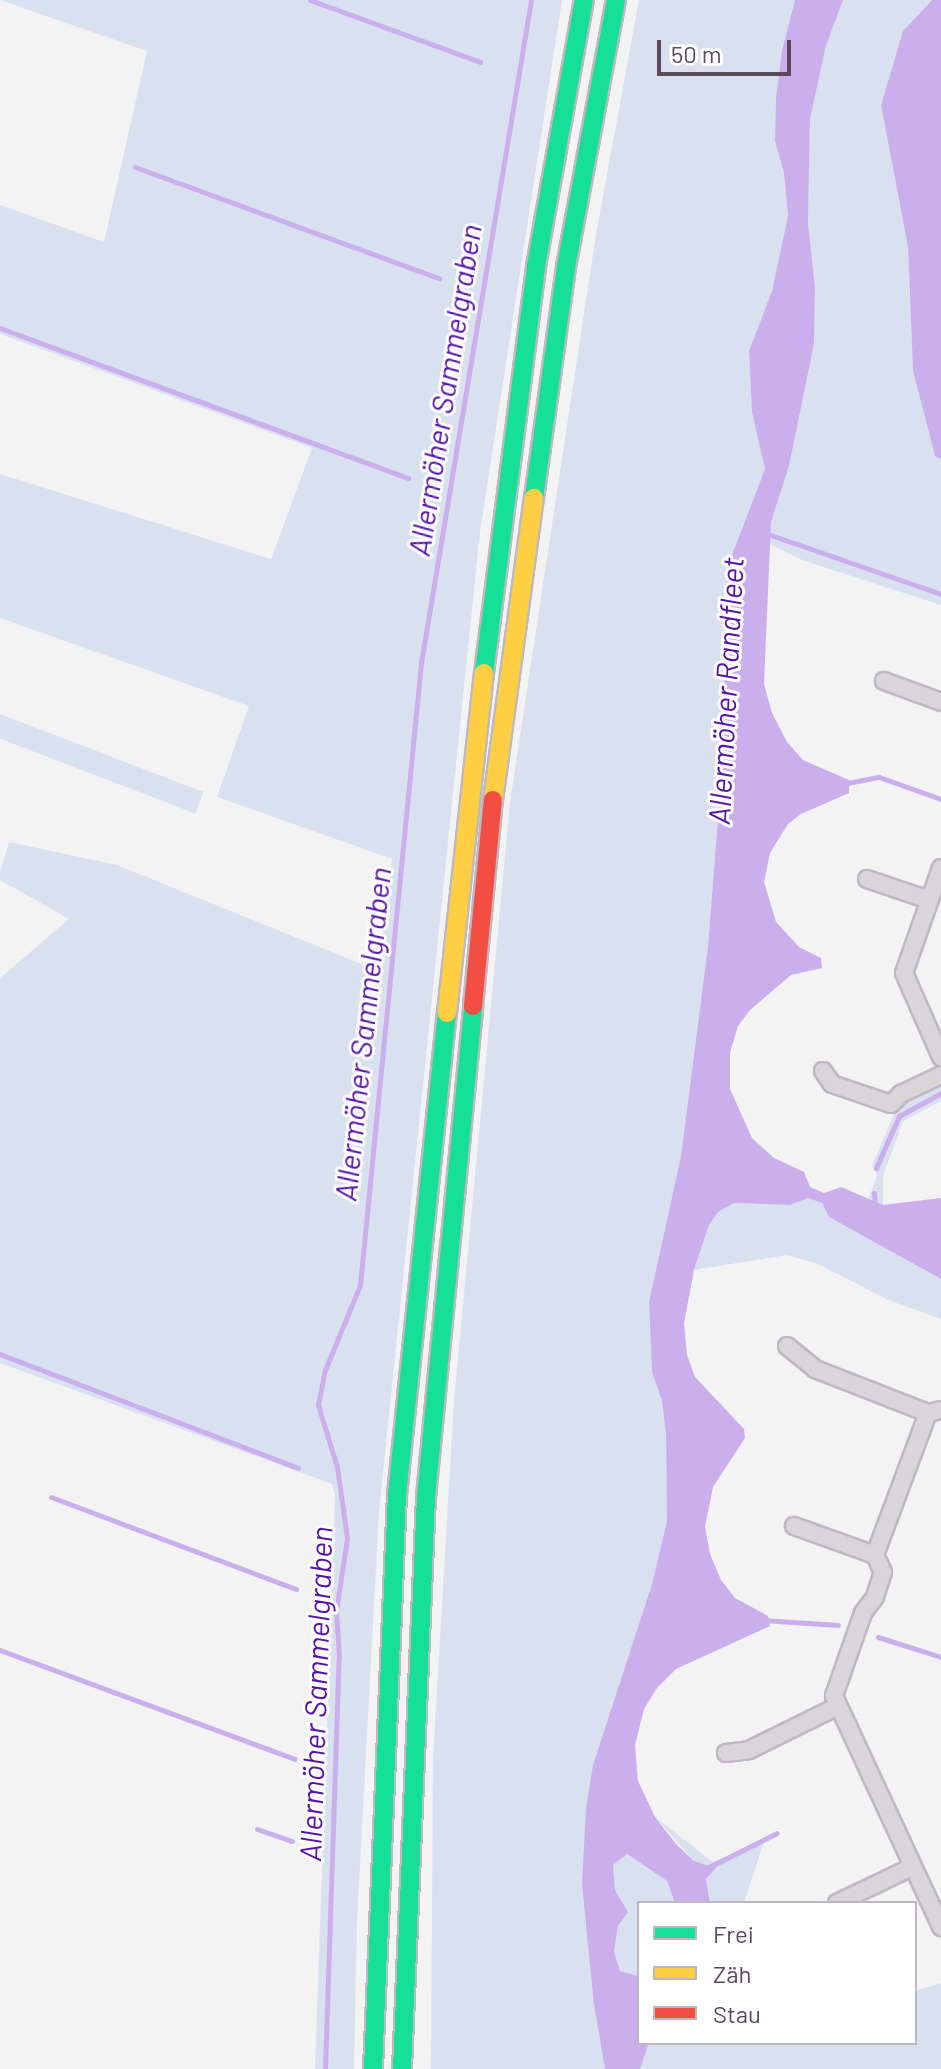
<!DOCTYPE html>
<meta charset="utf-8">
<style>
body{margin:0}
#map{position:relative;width:941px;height:2069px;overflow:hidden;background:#f3f3f3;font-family:Barlow,sans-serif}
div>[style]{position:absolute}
.green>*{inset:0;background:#d9e1f0;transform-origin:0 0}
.water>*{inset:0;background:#caafec}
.stream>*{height:5px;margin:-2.5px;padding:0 2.5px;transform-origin:2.5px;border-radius:2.5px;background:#caafec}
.roads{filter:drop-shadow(2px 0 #bfb8c2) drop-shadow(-2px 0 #bfb8c2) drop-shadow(0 2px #bfb8c2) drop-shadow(0 -2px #bfb8c2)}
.street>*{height:16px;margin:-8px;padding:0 8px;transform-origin:8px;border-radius:8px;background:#d9d6da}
.fast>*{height:18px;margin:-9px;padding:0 9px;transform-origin:9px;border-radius:9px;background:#16e098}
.slow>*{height:18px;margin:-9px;padding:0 9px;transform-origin:9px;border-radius:9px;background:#ffcf43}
.jam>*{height:18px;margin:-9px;padding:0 9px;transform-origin:9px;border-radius:9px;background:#f24e42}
span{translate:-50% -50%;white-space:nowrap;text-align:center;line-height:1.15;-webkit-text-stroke:6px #fff;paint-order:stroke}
.water-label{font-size:30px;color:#5613a9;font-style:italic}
.legend{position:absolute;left:637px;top:1901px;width:280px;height:144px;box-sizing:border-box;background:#fff;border:2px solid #bdb7bf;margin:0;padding:10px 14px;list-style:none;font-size:24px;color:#594a5e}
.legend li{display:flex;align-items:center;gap:16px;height:40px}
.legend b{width:40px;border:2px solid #bdb7bf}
.scale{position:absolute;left:657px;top:40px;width:134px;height:36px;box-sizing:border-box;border:4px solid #594a5e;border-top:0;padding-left:10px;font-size:24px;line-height:28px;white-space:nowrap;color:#594a5e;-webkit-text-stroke:6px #fff;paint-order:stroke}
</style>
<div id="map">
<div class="green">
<i style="clip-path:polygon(0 0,562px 0,480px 532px,379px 1512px,357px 1921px,354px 2069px,315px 2069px,335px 1495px,332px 1484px,0 1363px,0 978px,69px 919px,0 880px,0 872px,9px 842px,117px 865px,379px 971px,392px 859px,217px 797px,249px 706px,0 618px,0 474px,271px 559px,312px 448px,0 334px,0 205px,104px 242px,147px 51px)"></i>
<i style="clip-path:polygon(639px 0,795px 0,782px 50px,776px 97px,775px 141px,784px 173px,788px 216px,772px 291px,749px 351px,752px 413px,765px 469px,728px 565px,722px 767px,708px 946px,681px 1156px,649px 1302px,652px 1372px,662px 1401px,666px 1435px,667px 1521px,652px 1584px,593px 1765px,594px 2005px,605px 2069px,431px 2069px,433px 1758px,454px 1400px,510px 802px,596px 234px)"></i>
<i style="clip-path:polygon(843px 0,932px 0,903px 31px,881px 105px,908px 247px,913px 371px,935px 455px,941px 459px,941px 605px,802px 560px,770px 544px,771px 522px,789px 466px,814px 344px,815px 287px,808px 223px,810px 119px,826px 46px)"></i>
<i style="left:0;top:714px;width:218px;height:23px;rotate:21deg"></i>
<i style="clip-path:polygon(941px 1086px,941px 1101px,903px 1121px,883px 1176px,883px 1205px,868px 1201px,877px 1175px,872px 1166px,896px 1109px)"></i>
<i style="clip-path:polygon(808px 1198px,822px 1203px,829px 1217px,941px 1279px,941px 1319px,888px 1300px,818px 1264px,787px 1255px,694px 1270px,709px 1224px,718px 1212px,734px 1203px,790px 1205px)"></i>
<i style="clip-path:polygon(655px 1817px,713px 1862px,765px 1839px,744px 1903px,710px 1903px,706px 1879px,715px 1868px,694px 1861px)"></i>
<i style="clip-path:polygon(626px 1854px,667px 1881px,675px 1903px,639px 1903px,639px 1976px,620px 1971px,614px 1952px,618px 1926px,627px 1912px,615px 1890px,612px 1865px)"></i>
<i style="clip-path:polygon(941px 1983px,941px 2069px,640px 2069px,649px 2043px,915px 2043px,915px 1991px)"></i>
</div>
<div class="water">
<i style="clip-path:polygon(795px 0,843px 0,826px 46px,810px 119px,808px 223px,815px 287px,814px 344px,789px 466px,771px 522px,764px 684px,772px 713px,787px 742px,803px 760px,849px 780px,849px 793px,801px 814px,788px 824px,770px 853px,764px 882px,776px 922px,799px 947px,821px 958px,822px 968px,791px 975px,750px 1010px,738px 1026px,730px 1053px,730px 1089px,752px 1138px,774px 1158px,804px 1172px,810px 1187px,824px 1193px,841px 1187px,883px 1205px,941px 1198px,941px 1279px,829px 1217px,822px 1203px,808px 1198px,790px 1205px,734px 1203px,718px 1212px,709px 1225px,694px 1270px,684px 1323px,687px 1355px,695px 1377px,744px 1429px,745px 1438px,713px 1487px,705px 1527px,710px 1554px,721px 1580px,735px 1598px,768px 1616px,770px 1626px,676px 1669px,657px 1688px,644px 1709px,635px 1745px,638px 1781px,655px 1817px,676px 1844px,694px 1861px,716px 1868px,706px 1879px,710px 1903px,675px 1903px,667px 1881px,627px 1854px,613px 1865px,615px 1890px,628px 1912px,618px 1926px,614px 1952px,620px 1971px,639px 1976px,639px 2043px,649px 2043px,640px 2069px,605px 2069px,594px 2005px,582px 1884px,586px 1808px,593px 1765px,652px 1584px,667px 1521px,666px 1435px,662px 1401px,652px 1372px,649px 1302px,681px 1156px,708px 946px,722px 767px,728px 565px,765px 469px,752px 413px,749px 351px,772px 291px,788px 216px,784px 173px,775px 141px,776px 97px,782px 50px)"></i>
<i style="clip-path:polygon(932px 0,941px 0,941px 459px,935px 456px,913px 371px,908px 247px,881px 105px,903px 31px)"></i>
</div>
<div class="stream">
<i style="left:310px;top:0;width:181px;rotate:20deg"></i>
<i style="left:135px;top:167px;width:324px;rotate:20.1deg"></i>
<i style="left:0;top:328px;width:435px;rotate:20.2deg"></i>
<i style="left:765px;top:533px;width:186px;rotate:19.1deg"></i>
<i style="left:842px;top:784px;width:38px;rotate:-11deg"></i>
<i style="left:879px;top:777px;width:66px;rotate:19.5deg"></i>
<i style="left:876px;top:1168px;width:57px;rotate:-66.1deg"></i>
<i style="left:899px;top:1116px;width:48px;rotate:-28.7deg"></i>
<i style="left:874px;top:1193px;width:15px;rotate:86deg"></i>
<i style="left:0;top:1354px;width:319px;rotate:20.9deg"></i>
<i style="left:51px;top:1497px;width:262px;rotate:20.6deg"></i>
<i style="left:763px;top:1620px;width:75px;rotate:3.8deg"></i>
<i style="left:878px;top:1637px;width:66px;rotate:17.6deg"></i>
<i style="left:0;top:1650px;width:314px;rotate:20.3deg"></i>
<i style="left:257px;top:1829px;width:37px;rotate:19deg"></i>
<i style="left:707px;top:1868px;width:78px;rotate:-26.6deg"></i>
<i style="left:325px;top:2069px;width:412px;rotate:-88.1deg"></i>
<i style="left:339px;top:1657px;width:46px;rotate:-93.7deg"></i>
<i style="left:336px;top:1611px;width:74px;rotate:-81.4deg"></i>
<i style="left:347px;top:1538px;width:72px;rotate:-98deg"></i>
<i style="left:337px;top:1467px;width:65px;rotate:-107deg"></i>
<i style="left:318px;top:1405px;width:36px;rotate:-79deg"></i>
<i style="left:325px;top:1370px;width:92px;rotate:-67.6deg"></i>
<i style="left:360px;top:1285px;width:625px;rotate:-84.4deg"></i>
<i style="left:421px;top:663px;width:672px;rotate:-80.58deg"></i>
</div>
<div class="roads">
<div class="street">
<i style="left:884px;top:681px;width:61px;rotate:20.2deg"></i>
<i style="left:941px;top:868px;width:111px;rotate:109.4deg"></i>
<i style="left:904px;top:973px;width:92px;rotate:66.2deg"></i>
<i style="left:867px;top:879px;width:65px;rotate:18.7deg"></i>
<i style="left:823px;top:1071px;width:16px;rotate:55deg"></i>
<i style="left:832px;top:1084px;width:62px;rotate:18.7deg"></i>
<i style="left:891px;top:1104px;width:14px;rotate:-45deg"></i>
<i style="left:901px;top:1094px;width:44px;rotate:-25.4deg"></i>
<i style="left:787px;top:1346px;width:36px;rotate:39deg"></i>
<i style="left:815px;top:1369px;width:121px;rotate:21.3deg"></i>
<i style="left:941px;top:1410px;width:13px;rotate:167deg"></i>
<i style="left:928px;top:1413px;width:152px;rotate:110.5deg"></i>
<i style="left:875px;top:1555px;width:19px;rotate:65deg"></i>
<i style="left:883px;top:1572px;width:26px;rotate:108deg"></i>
<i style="left:875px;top:1597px;width:20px;rotate:127deg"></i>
<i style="left:863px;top:1613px;width:88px;rotate:109.3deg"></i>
<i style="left:834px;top:1696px;width:255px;rotate:65.1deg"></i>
<i style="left:794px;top:1526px;width:86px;rotate:19.7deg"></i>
<i style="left:726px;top:1753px;width:23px;rotate:-7deg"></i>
<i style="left:749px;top:1750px;width:99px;rotate:-26.3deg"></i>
<i style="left:837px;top:1903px;width:83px;rotate:-25.6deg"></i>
</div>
<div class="fast">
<i style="left:534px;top:498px;width:233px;rotate:-82.1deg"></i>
<i style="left:566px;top:267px;width:272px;rotate:-79.4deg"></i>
<i style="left:484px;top:673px;width:410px;rotate:-82.7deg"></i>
<i style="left:536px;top:266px;width:270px;rotate:-79.8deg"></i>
<i style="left:373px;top:2069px;width:575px;rotate:-87.61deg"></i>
<i style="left:397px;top:1495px;width:485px;rotate:-84.1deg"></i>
<i style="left:402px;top:2069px;width:573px;rotate:-87.6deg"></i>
<i style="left:426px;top:1497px;width:493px;rotate:-84.5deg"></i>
</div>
<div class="slow">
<i style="left:493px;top:800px;width:305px;rotate:-82.3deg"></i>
<i style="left:447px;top:1013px;width:342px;rotate:-83.8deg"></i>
</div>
<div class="jam">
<i style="left:473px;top:1006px;width:207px;rotate:-84.5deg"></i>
</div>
</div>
<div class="water-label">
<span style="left:444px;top:390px;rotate:-81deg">Allermöher Sammelgraben</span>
<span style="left:725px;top:691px;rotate:-87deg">Allermöher Randfleet</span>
<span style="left:362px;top:1034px;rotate:-84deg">Allermöher Sammelgraben</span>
<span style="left:315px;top:1694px;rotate:-88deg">Allermöher Sammelgraben</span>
</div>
<ul class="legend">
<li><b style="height:10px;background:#16e098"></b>Frei</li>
<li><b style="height:10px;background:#ffcf43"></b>Zäh</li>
<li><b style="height:10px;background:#f24e42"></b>Stau</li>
</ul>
<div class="scale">50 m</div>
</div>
